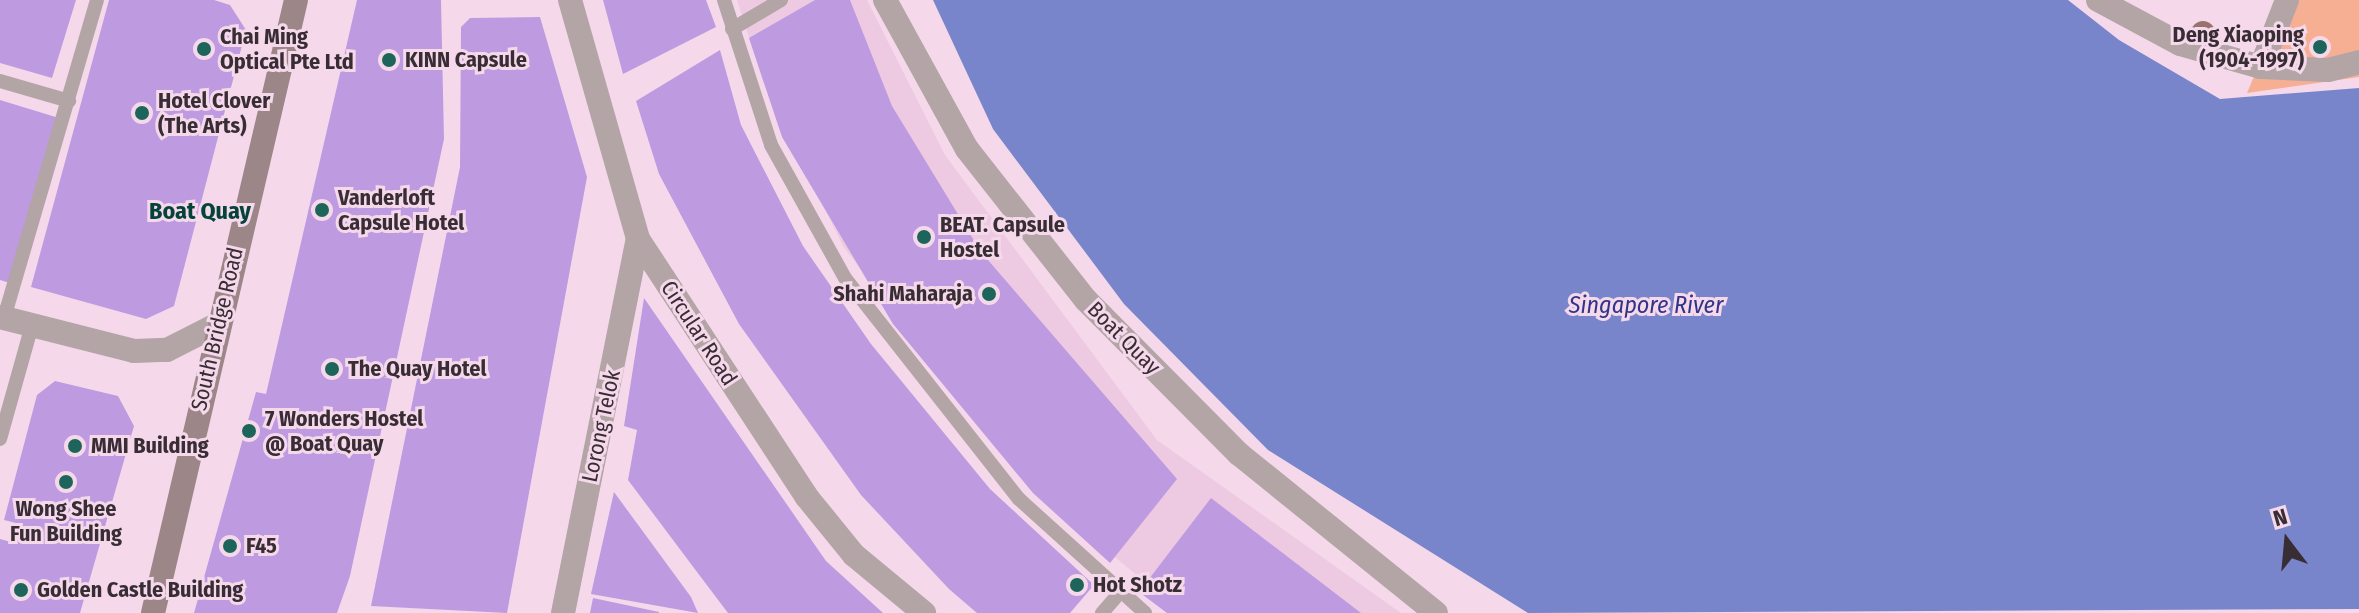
<!DOCTYPE html>
<style>
body{margin:0}
#map{position:relative;width:2359px;height:613px;overflow:hidden;background:#f5d9eb;font-family:"Fira Sans Condensed",sans-serif}
div>[style]{position:absolute}
.built>*{inset:0;background:#edcae1}
.green>*{inset:0;background:#f7af93}
.water>*{inset:0;background:#7985cb}
.building>*{inset:0;background:#be9ae1}
.lane>*{height:14px;margin:-7px;padding:0 7px;transform-origin:7px;border-radius:7px;background:#b3a4a6}
.street>*{height:24px;margin:-12px;padding:0 12px;transform-origin:12px;border-radius:12px;background:#b3a4a6}
.secondary>*{height:24px;margin:-12px;padding:0 12px;transform-origin:12px;border-radius:12px;background:#9c8688}
.trees>*{width:24px;height:24px;margin:-12px;border-radius:50%;background:#9a726d}
.dots>*{width:22px;height:22px;translate:-50% -50%;box-sizing:border-box;border:4px solid #f5d9eb;border-radius:50%}
span{translate:-50% -50%;white-space:nowrap;text-align:center;line-height:1.15;-webkit-text-stroke:6px #f5d9eb;paint-order:stroke}
.poi-label{font-size:22px;color:#382d34;font-weight:700}
.right{translate:-100% -50%;text-align:right}
.left{translate:0 -50%;text-align:left}
.street-label{font-size:22px;color:#382d34}
.neighbourhood-label{font-size:24px;color:#05433a;font-weight:700}
.water-label{font-size:24px;color:#313588;font-style:italic}
.north{position:absolute;left:2247px;top:501px;width:80px;height:80px;-webkit-text-stroke:6px #f5d9eb;paint-order:stroke;rotate:344deg;font-size:22px;font-weight:700;line-height:32px;text-align:center;color:#382d34}
.north::after{content:'';display:block;margin:auto;width:28px;height:36px;background:#382d34;clip-path:polygon(50% 0,100% 100%,50% 72%,0 100%)}
</style>
<div id="map">
<div class="built">
<i style="clip-path:polygon(737px 0,867px 0,945px 155px,1157px 440px,1401px 613px,1183px 613px,1027px 485px,843px 246px,763px 82px)"></i>
</div>
<div class="green">
<i style="clip-path:polygon(2286px 0,2359px 0,2359px 77px,2247px 93px)"></i>
</div>
<div class="water">
<i style="clip-path:polygon(933px 0,2068px 0,2119px 40px,2220px 99px,2359px 88px,2359px 609px,1528px 613px,1268px 450px,1124px 304px,993px 129px)"></i>
</div>
<div class="building">
<i style="clip-path:polygon(0 0,76px 0,52px 78px,0 63px)"></i>
<i style="clip-path:polygon(109px 0,214px 0,230px 5px,246px 30px,174px 306px,146px 319px,31px 287px)"></i>
<i style="clip-path:polygon(357px 0,441px 0,444px 139px,350px 576px,337px 613px,194px 613px,256px 392px,266px 394px)"></i>
<i style="clip-path:polygon(603px 0,706px 0,716px 27px,623px 74px)"></i>
<i style="clip-path:polygon(815px 0,850px 0,892px 106px,981px 252px,1177px 479px,1110px 563px,1033px 493px,893px 324px,782px 137px,749px 38px)"></i>
<i style="clip-path:polygon(540px 17px,587px 177px,507px 613px,371px 606px,460px 167px,461px 27px,470px 18px)"></i>
<i style="clip-path:polygon(720px 50px,741px 125px,803px 246px,871px 344px,990px 489px,1094px 585px,1070px 613px,977px 613px,949px 589px,861px 495px,739px 324px,659px 174px,636px 101px)"></i>
<i style="clip-path:polygon(0 100px,59px 118px,10px 283px,0 280px)"></i>
<i style="clip-path:polygon(644px 298px,826px 561px,883px 613px,728px 613px,700px 576px,628px 480px,637px 430px,624px 426px)"></i>
<i style="clip-path:polygon(55px 381px,118px 396px,134px 426px,80px 613px,0 613px,0 539px,11px 542px,16px 523px,4px 520px,37px 395px)"></i>
<i style="clip-path:polygon(614px 492px,691px 597px,698px 613px,591px 594px)"></i>
<i style="clip-path:polygon(1211px 498px,1263px 538px,1361px 613px,1167px 613px,1139px 592px)"></i>
<i style="clip-path:polygon(593px 598px,659px 612px,659px 613px,590px 613px)"></i>
</div>
<div class="lane">
<i style="left:724px;top:0;width:152px;rotate:72deg"></i>
<i style="left:771px;top:145px;width:152px;rotate:60.9deg"></i>
<i style="left:845px;top:278px;width:281px;rotate:51.8deg"></i>
<i style="left:1019px;top:499px;width:170px;rotate:42.1deg"></i>
<i style="left:732px;top:29px;width:57px;rotate:-30.6deg"></i>
<i style="left:0;top:81px;width:72px;rotate:16.2deg"></i>
<i style="left:4px;top:318px;width:331px;rotate:-73.7deg"></i>
<i style="left:0;top:439px;width:118px;rotate:-74.3deg"></i>
<i style="left:1102px;top:613px;width:28px;rotate:-49deg"></i>
</div>
<div class="street">
<i style="left:570px;top:0;width:248px;rotate:74.1deg"></i>
<i style="left:638px;top:239px;width:307px;rotate:56.8deg"></i>
<i style="left:806px;top:496px;width:76px;rotate:50.9deg"></i>
<i style="left:854px;top:555px;width:91px;rotate:39.6deg"></i>
<i style="left:885px;top:0;width:170px;rotate:61.2deg"></i>
<i style="left:967px;top:149px;width:192px;rotate:51.8deg"></i>
<i style="left:1086px;top:300px;width:217px;rotate:45.2deg"></i>
<i style="left:1239px;top:454px;width:253px;rotate:38.9deg"></i>
<i style="left:2098px;top:0;width:93px;rotate:28.2deg"></i>
<i style="left:2180px;top:44px;width:84px;rotate:15.9deg"></i>
<i style="left:2261px;top:67px;width:67px;rotate:2.6deg"></i>
<i style="left:2328px;top:70px;width:32px;rotate:-14deg"></i>
<i style="left:2261px;top:67px;width:72px;rotate:-68.8deg"></i>
<i style="left:0;top:317px;width:138px;rotate:14.2deg"></i>
<i style="left:134px;top:351px;width:33px;rotate:-2deg"></i>
<i style="left:167px;top:350px;width:57px;rotate:-27deg"></i>
<i style="left:563px;top:613px;width:381px;rotate:-78.7deg"></i>
</div>
<div class="secondary">
<i style="left:153px;top:613px;width:629px;rotate:-76.87deg"></i>
</div>
<div class="trees">
<i style="left:2203px;top:33px"></i>
</div>
<div class="dots">
<i style="left:2320px;top:47px;background:#1d655a"></i>
<i style="left:204px;top:49px;background:#1d655a"></i>
<i style="left:389px;top:60px;background:#1d655a"></i>
<i style="left:142px;top:113px;background:#1d655a"></i>
<i style="left:322px;top:210px;background:#1d655a"></i>
<i style="left:924px;top:237px;background:#1d655a"></i>
<i style="left:989px;top:294px;background:#1d655a"></i>
<i style="left:332px;top:369px;background:#1d655a"></i>
<i style="left:249px;top:431px;background:#1d655a"></i>
<i style="left:75px;top:446px;background:#1d655a"></i>
<i style="left:66px;top:482px;background:#1d655a"></i>
<i style="left:230px;top:546px;background:#1d655a"></i>
<i style="left:1077px;top:585px;background:#1d655a"></i>
<i style="left:21px;top:590px;background:#1d655a"></i>
</div>
<div class="poi-label">
<span class="right" style="left:2304px;top:47px">Deng Xiaoping<br>(1904-1997)</span>
<span class="left" style="left:220px;top:49px">Chai Ming<br>Optical Pte Ltd</span>
<span class="left" style="left:405px;top:60px">KINN Capsule</span>
<span class="left" style="left:158px;top:113px">Hotel Clover<br>(The Arts)</span>
<span class="left" style="left:338px;top:210px">Vanderloft<br>Capsule Hotel</span>
<span class="left" style="left:940px;top:237px">BEAT. Capsule<br>Hostel</span>
<span class="right" style="left:973px;top:294px">Shahi Maharaja</span>
<span class="left" style="left:348px;top:369px">The Quay Hotel</span>
<span class="left" style="left:265px;top:431px">7 Wonders Hostel<br>@ Boat Quay</span>
<span class="left" style="left:91px;top:446px">MMI Building</span>
<span style="left:66px;top:521px">Wong Shee<br>Fun Building</span>
<span class="left" style="left:246px;top:546px">F45</span>
<span class="left" style="left:1093px;top:585px">Hot Shotz</span>
<span class="left" style="left:37px;top:590px">Golden Castle Building</span>
</div>
<div class="street-label">
<span style="left:217px;top:329px;rotate:-77deg">South Bridge Road</span>
<span style="left:699px;top:333px;rotate:57deg">Circular Road</span>
<span style="left:1124px;top:338px;rotate:45deg">Boat Quay</span>
<span style="left:601px;top:426px;rotate:-78deg">Lorong Telok</span>
</div>
<div class="neighbourhood-label">
<span style="left:200px;top:212px">Boat Quay</span>
</div>
<div class="water-label">
<span style="left:1646px;top:306px">Singapore River</span>
</div>
<div class="north">N</div>
</div>
